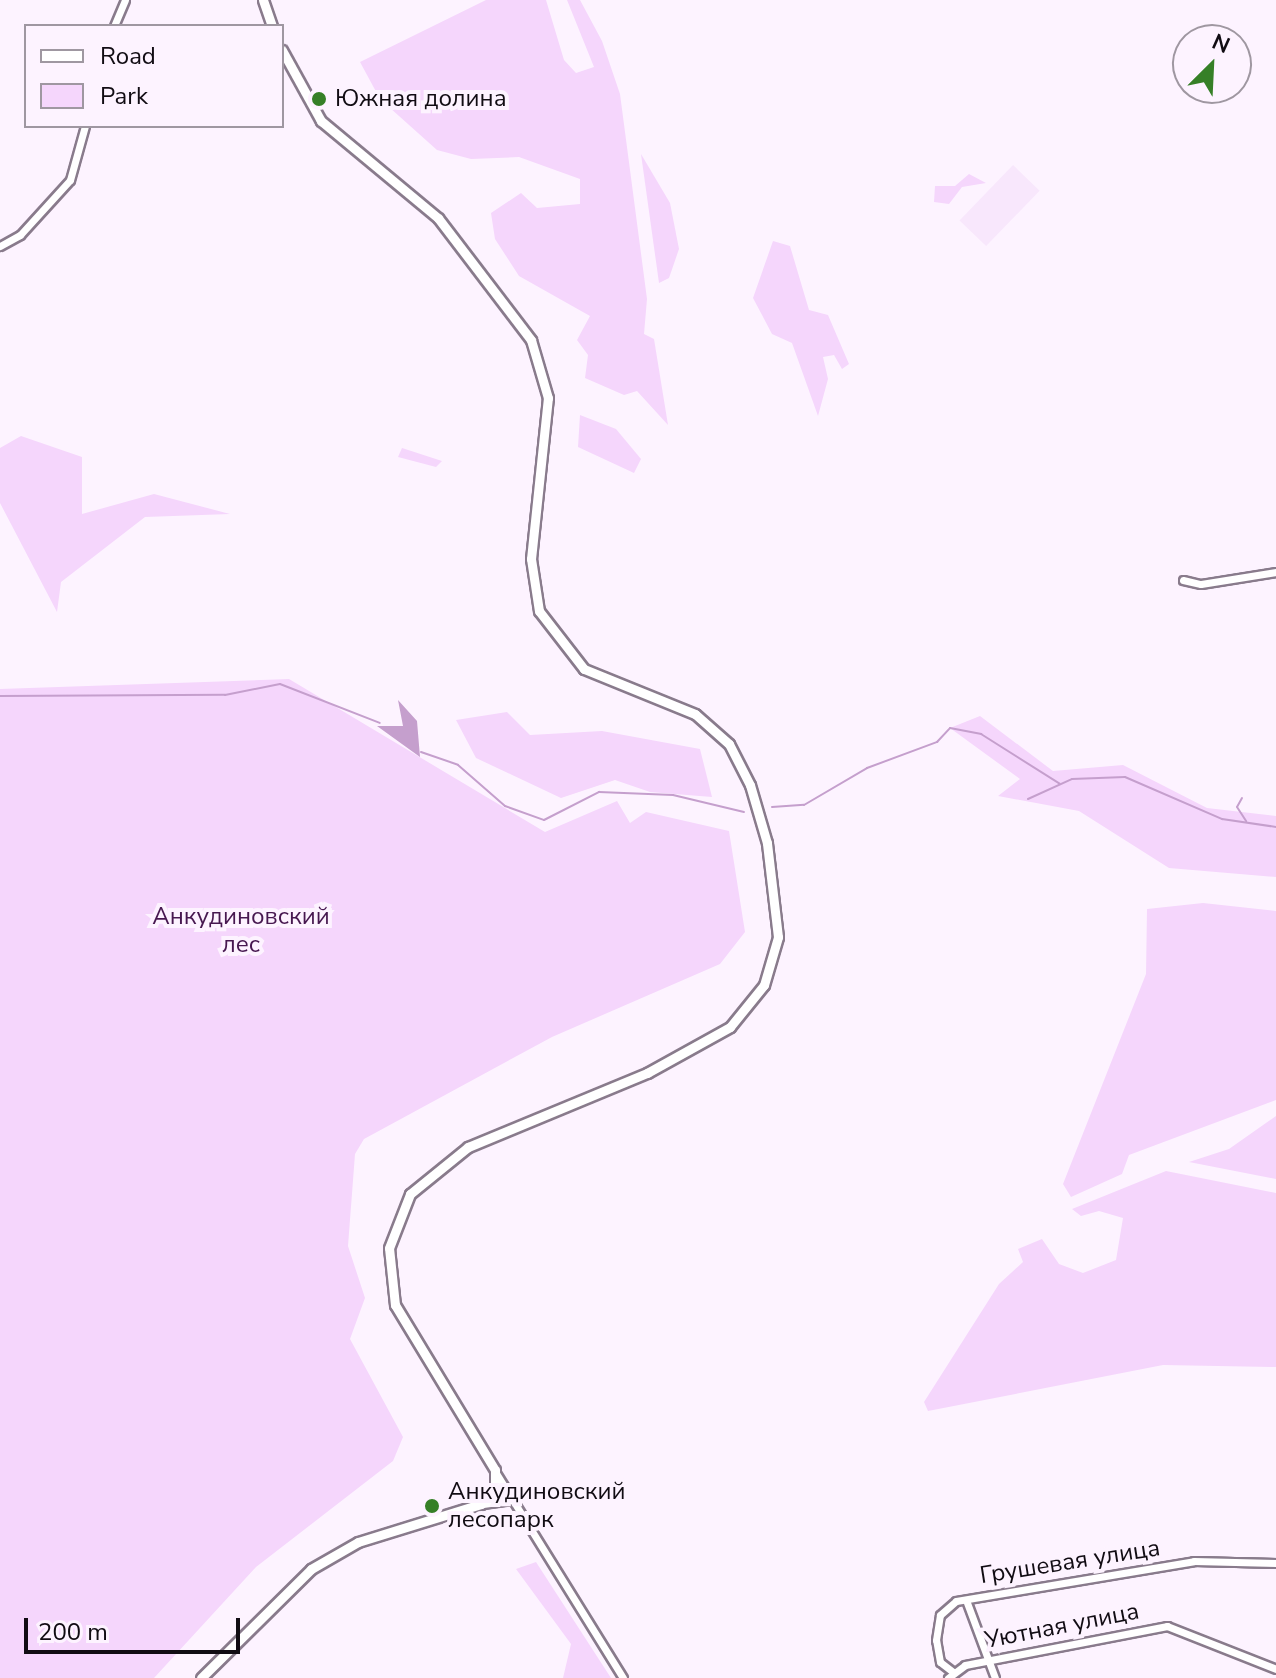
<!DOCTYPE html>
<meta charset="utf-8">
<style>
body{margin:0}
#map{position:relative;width:1276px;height:1678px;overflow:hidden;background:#fdf3ff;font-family:"Nunito Sans",sans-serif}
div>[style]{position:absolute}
.built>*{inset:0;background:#f8e7fc;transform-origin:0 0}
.green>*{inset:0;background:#f5d6fc}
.water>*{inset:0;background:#c59fcd}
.stream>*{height:2px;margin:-1px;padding:0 1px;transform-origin:1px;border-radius:1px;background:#c59fcd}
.roads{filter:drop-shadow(2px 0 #897b8c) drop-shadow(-2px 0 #897b8c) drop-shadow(0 2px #897b8c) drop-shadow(0 -2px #897b8c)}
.minor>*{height:7px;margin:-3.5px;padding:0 3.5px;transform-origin:3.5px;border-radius:3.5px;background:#fff}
.tertiary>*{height:9px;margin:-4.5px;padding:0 4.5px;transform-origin:4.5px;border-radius:4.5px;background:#fff}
.dots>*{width:22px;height:22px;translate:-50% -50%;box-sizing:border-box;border:4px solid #fdf3ff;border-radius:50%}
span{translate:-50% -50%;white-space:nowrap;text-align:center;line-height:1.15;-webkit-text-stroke:8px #fdf3ff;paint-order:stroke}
.poi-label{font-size:24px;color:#110c13}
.left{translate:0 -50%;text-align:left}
.park-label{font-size:24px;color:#471850}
.street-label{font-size:24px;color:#110c13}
.legend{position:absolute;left:24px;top:24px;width:260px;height:104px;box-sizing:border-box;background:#fdf3ff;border:2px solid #9f97a1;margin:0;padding:10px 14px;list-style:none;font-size:24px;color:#110c13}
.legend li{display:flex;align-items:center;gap:16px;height:40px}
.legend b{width:40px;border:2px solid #9f97a1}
.north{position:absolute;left:1172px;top:24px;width:80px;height:80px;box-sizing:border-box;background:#fdf3ff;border:2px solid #9f97a1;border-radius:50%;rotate:24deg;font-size:22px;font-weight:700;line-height:32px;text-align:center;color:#110c13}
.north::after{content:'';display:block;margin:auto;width:28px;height:36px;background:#368027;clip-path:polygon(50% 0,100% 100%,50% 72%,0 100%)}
.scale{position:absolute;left:24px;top:1618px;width:216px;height:36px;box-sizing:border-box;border:4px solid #110c13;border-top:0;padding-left:10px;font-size:24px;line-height:28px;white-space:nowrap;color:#110c13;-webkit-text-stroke:6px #fdf3ff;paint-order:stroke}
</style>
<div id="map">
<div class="built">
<i style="left:1013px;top:165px;width:37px;height:77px;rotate:44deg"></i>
</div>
<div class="green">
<i style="clip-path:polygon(486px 0,546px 0,564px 60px,576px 73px,594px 67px,567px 0,580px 0,602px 41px,620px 94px,647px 299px,644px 334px,654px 339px,668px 425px,637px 391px,624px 395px,585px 378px,588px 355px,577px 340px,590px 316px,519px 276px,495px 239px,491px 213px,521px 193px,537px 208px,580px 204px,580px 179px,519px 157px,471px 159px,437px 150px,380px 99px,360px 62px)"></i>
<i style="clip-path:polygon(641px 154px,670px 203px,679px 249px,669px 278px,659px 283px)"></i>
<i style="clip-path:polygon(969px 174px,986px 183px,962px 187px,949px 204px,934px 202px,935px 186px,955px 186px)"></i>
<i style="clip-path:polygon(773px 241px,790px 246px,809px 310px,828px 315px,849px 364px,842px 369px,834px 355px,823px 357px,828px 379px,818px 416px,792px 343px,772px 334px,753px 298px)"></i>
<i style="clip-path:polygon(580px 415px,616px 429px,641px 459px,634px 473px,578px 447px)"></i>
<i style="clip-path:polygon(21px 436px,82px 457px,82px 514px,154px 494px,230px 514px,145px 517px,61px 582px,57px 612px,0 503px,0 448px)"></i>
<i style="clip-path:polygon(402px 448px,442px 461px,436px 467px,398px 457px)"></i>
<i style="clip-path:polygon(289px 679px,545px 832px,617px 801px,630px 823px,646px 812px,729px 831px,745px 932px,720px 964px,552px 1037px,364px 1139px,355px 1154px,348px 1246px,365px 1298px,350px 1339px,403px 1437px,393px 1461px,256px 1567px,154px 1678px,0 1678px,0 689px)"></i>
<i style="clip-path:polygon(507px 712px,530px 735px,602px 731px,700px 749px,712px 797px,650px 792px,615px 780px,561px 798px,476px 758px,456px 720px)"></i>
<i style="clip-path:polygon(980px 716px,1053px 771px,1123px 765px,1207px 808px,1276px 816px,1276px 877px,1169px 868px,1079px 811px,998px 796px,1020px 779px,950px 728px)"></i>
<i style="clip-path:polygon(1203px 903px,1276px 911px,1276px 1100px,1129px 1155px,1122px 1174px,1071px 1197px,1063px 1184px,1146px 974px,1147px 909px)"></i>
<i style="clip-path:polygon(1276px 1116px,1276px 1179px,1189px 1162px,1229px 1149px)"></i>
<i style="clip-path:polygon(1166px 1171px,1276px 1193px,1276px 1367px,1163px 1365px,928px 1411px,924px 1402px,999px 1284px,1023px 1262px,1018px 1249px,1042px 1239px,1059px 1264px,1083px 1273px,1116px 1260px,1123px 1218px,1099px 1211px,1081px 1216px,1072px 1209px)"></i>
<i style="clip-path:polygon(536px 1562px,611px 1678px,563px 1678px,571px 1644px,516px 1569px)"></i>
</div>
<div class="water">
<i style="clip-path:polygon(398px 700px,417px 721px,420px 757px,377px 726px,403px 726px)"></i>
</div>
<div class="stream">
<i style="left:0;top:696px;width:225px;rotate:-0.3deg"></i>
<i style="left:225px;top:695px;width:56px;rotate:-11.3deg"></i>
<i style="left:280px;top:684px;width:107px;rotate:21.3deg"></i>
<i style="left:421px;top:752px;width:39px;rotate:19deg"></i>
<i style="left:458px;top:765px;width:62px;rotate:41.1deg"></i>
<i style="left:505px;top:806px;width:41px;rotate:19.7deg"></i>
<i style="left:544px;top:820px;width:62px;rotate:-27deg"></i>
<i style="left:599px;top:792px;width:74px;rotate:2.3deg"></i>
<i style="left:673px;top:795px;width:73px;rotate:13.5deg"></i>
<i style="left:1242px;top:798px;width:10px;rotate:119deg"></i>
<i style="left:1237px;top:807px;width:17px;rotate:57deg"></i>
<i style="left:1028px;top:799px;width:48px;rotate:-24.4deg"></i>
<i style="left:1072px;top:779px;width:53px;rotate:-2.2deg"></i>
<i style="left:1125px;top:777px;width:106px;rotate:23.4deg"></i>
<i style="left:1222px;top:819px;width:55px;rotate:8.4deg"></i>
<i style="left:772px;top:807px;width:32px;rotate:-4deg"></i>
<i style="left:804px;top:805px;width:73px;rotate:-30.4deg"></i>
<i style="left:867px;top:768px;width:75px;rotate:-20.4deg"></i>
<i style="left:937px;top:742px;width:19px;rotate:-47deg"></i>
<i style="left:950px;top:728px;width:32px;rotate:11deg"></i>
<i style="left:981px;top:734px;width:93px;rotate:32.3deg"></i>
</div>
<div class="roads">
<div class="minor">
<i style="left:114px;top:26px;width:28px;rotate:-67deg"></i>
<i style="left:0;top:246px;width:23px;rotate:-29deg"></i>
<i style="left:20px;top:235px;width:74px;rotate:-47.7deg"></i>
<i style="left:70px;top:180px;width:56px;rotate:-74.5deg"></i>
<i style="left:1183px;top:580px;width:18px;rotate:13deg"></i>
<i style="left:1201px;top:584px;width:76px;rotate:-9.1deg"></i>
<i style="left:496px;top:1473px;width:241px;rotate:58.2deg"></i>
<i style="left:483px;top:1504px;width:29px;rotate:-8deg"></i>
<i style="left:966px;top:1600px;width:83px;rotate:69.6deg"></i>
<i style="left:953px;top:1672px;width:16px;rotate:-142deg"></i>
<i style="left:940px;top:1662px;width:22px;rotate:-100deg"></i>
<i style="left:936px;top:1640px;width:25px;rotate:-81deg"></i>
<i style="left:940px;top:1615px;width:21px;rotate:-41deg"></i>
<i style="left:956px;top:1601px;width:241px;rotate:-9.5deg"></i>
<i style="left:1194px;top:1561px;width:82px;rotate:1.4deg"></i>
<i style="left:948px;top:1678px;width:21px;rotate:-37deg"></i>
<i style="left:965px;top:1665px;width:206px;rotate:-10.9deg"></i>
<i style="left:1167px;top:1626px;width:117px;rotate:21.5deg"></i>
</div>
<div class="tertiary">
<i style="left:263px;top:0;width:28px;rotate:71deg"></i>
<i style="left:201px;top:1678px;width:155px;rotate:-44.7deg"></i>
<i style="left:311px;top:1569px;width:54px;rotate:-29.9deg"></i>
<i style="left:358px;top:1542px;width:129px;rotate:-17.2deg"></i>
<i style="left:481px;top:1504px;width:21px;rotate:-47deg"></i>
<i style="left:495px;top:1489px;width:19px;rotate:-90deg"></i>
<i style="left:495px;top:1470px;width:193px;rotate:-121.2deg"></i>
<i style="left:395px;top:1305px;width:57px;rotate:-96deg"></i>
<i style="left:389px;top:1248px;width:58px;rotate:-68.7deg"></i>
<i style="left:410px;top:1194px;width:75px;rotate:-39deg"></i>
<i style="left:468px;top:1147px;width:194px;rotate:-22.5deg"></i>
<i style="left:647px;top:1073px;width:95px;rotate:-29deg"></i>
<i style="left:730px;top:1027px;width:54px;rotate:-51deg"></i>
<i style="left:764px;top:985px;width:50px;rotate:-73.7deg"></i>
<i style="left:778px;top:937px;width:95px;rotate:-96.7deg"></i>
<i style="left:767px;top:843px;width:60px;rotate:-106.3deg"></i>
<i style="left:750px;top:785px;width:46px;rotate:-117.1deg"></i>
<i style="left:729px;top:744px;width:45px;rotate:-138.6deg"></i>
<i style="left:695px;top:714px;width:120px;rotate:-157.9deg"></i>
<i style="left:584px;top:669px;width:73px;rotate:-127.8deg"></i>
<i style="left:539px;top:611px;width:53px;rotate:-98.7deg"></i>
<i style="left:531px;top:559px;width:162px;rotate:-84deg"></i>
<i style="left:548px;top:398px;width:60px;rotate:-106.3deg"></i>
<i style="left:531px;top:340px;width:153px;rotate:-127.3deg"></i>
<i style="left:438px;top:218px;width:152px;rotate:-140.3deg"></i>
<i style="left:321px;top:121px;width:81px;rotate:-118.8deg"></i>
</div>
</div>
<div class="dots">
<i style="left:319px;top:99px;background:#368027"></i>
<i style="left:432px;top:1506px;background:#368027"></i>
</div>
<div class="poi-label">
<span class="left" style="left:335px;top:99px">Южная долина</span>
<span class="left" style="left:448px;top:1506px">Анкудиновский<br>лесопарк</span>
</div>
<div class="park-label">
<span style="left:241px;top:931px">Анкудиновский<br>лес</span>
</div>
<div class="street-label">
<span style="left:1070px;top:1562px;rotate:-9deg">Грушевая улица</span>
<span style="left:1062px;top:1626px;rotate:-11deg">Уютная улица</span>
</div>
<ul class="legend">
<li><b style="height:10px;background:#fff"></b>Road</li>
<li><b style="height:22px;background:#f5d6fc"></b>Park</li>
</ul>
<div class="north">N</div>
<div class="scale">200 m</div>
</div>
